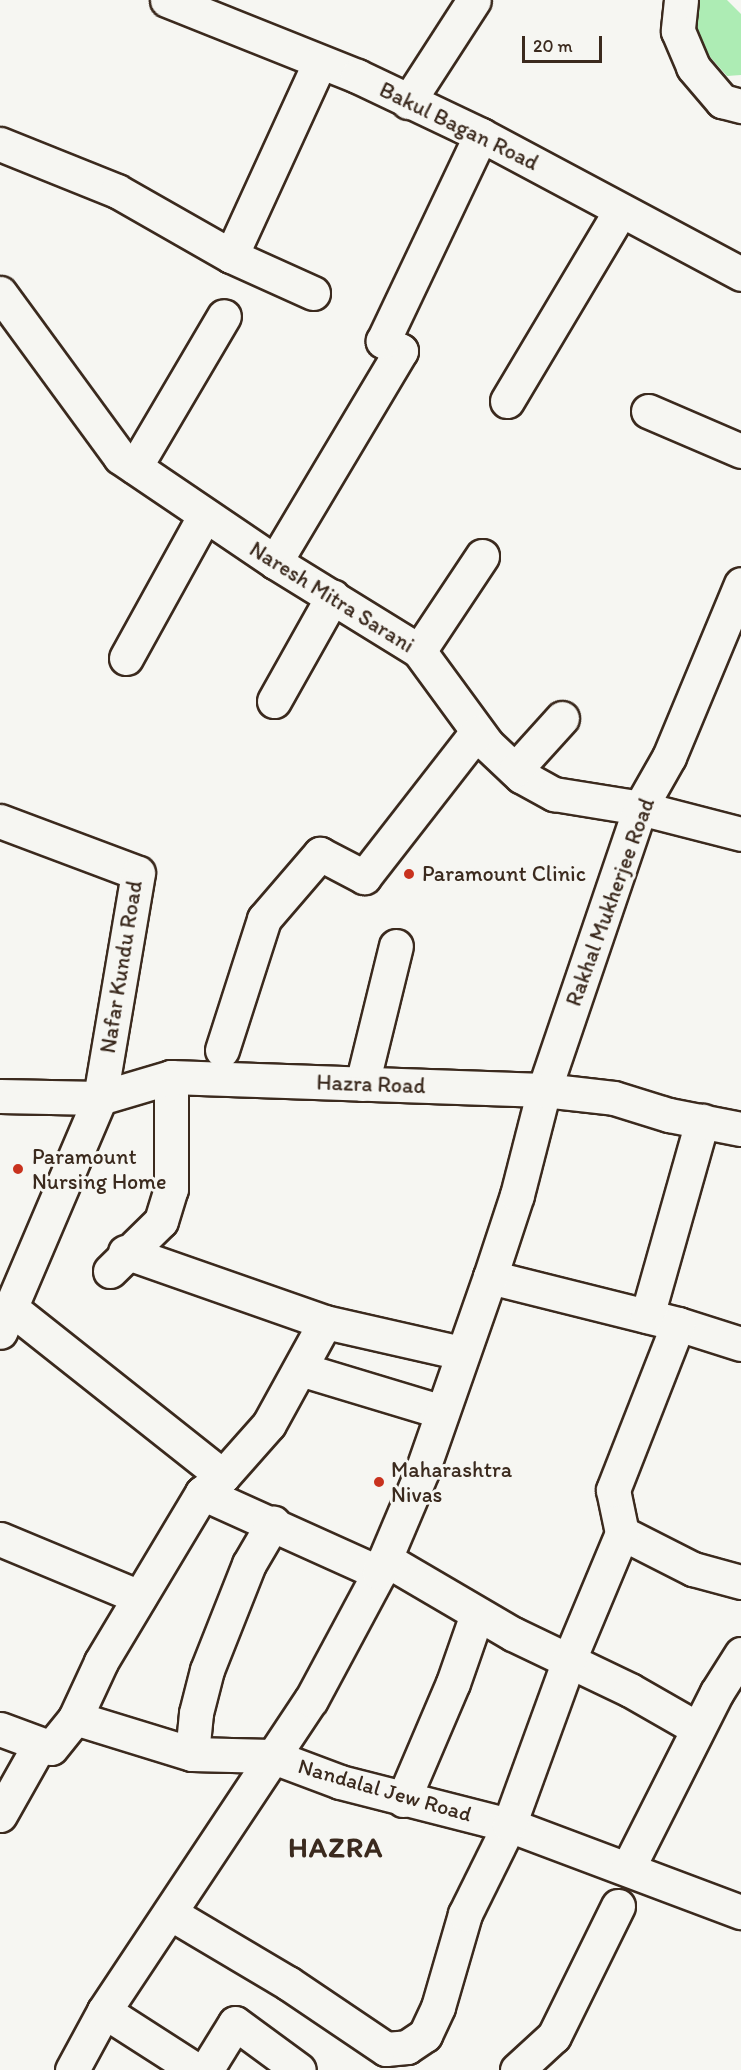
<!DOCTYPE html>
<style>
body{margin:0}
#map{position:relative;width:741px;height:2070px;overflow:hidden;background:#f6f6f2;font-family:Itim,sans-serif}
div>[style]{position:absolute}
.green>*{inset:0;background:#adecb4}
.roads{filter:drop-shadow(2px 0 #3b2a1e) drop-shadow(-2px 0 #3b2a1e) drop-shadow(0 2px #3b2a1e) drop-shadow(0 -2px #3b2a1e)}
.minor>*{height:33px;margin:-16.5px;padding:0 16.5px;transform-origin:16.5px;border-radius:16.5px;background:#f6f6f2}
.major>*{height:33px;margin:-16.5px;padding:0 16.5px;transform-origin:16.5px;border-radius:16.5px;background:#f6f6f2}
.dots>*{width:16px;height:16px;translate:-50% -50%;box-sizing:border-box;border:3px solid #f6f6f2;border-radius:50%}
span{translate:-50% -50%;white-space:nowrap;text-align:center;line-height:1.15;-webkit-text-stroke:6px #f6f6f2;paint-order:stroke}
.street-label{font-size:22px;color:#3b2a1e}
.poi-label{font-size:22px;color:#3b2a1e}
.left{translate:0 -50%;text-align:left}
.district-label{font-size:28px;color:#3b2a1e;font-weight:700;letter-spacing:1.5px}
.scale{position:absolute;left:522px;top:36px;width:80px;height:27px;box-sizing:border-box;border:3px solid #3b2a1e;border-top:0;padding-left:8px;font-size:18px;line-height:21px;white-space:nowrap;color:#3b2a1e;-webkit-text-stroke:4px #f6f6f2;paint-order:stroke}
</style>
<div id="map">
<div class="green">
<i style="clip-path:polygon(697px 0,727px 0,741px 14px,741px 75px,727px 76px,704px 50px,693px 19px)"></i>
</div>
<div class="roads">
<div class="minor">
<i style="left:167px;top:0;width:205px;rotate:21.8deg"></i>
<i style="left:357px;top:76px;width:137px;rotate:25.4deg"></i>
<i style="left:481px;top:135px;width:295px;rotate:28.1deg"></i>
<i style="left:681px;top:0;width:31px;rotate:96deg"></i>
<i style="left:678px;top:31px;width:39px;rotate:67deg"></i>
<i style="left:693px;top:67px;width:45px;rotate:49.5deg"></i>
<i style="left:722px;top:101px;width:20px;rotate:15deg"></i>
<i style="left:408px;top:102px;width:121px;rotate:-57.1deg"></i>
<i style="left:0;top:144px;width:126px;rotate:21.9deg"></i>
<i style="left:117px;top:191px;width:131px;rotate:29.7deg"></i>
<i style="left:231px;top:256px;width:90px;rotate:24.3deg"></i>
<i style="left:231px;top:256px;width:213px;rotate:-65.4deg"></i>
<i style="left:0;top:293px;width:203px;rotate:53.8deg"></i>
<i style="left:120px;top:457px;width:187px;rotate:34.1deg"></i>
<i style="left:275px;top:562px;width:169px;rotate:31.7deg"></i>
<i style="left:419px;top:651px;width:115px;rotate:53.8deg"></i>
<i style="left:487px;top:744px;width:47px;rotate:43.3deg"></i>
<i style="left:521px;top:776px;width:38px;rotate:29deg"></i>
<i style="left:554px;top:794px;width:87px;rotate:9.2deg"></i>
<i style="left:640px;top:808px;width:104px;rotate:14.4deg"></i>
<i style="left:507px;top:401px;width:222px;rotate:-59.2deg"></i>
<i style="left:648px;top:411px;width:101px;rotate:23.3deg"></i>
<i style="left:135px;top:467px;width:175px;rotate:-59.5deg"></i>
<i style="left:275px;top:562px;width:246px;rotate:-59.2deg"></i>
<i style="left:401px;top:351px;width:21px;rotate:-151deg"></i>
<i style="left:383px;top:341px;width:228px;rotate:-64.6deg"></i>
<i style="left:419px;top:651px;width:114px;rotate:-56.4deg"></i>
<i style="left:126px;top:658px;width:163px;rotate:-61.1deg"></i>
<i style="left:274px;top:701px;width:120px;rotate:-60.7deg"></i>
<i style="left:515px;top:770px;width:70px;rotate:-47.9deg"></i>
<i style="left:0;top:821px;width:147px;rotate:20.6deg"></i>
<i style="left:138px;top:873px;width:228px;rotate:99.6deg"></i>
<i style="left:100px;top:1098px;width:254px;rotate:113.1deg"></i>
<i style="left:222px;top:1050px;width:138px;rotate:-72.2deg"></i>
<i style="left:264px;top:919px;width:86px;rotate:-49.3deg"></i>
<i style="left:320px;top:854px;width:50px;rotate:27.6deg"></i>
<i style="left:364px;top:877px;width:184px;rotate:-52.1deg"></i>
<i style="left:362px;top:1084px;width:142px;rotate:-76.2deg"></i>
<i style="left:125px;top:1252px;width:212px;rotate:19.3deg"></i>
<i style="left:325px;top:1322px;width:140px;rotate:12.8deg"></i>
<i style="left:110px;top:1271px;width:71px;rotate:-44.4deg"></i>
<i style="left:161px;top:1221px;width:34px;rotate:-73deg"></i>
<i style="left:171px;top:1189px;width:112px;rotate:-90deg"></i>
<i style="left:490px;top:1277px;width:194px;rotate:14deg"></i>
<i style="left:678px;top:1324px;width:66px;rotate:17.6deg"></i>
<i style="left:12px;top:1309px;width:269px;rotate:38.4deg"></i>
<i style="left:223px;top:1476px;width:27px;rotate:141deg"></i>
<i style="left:202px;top:1493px;width:197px;rotate:120.9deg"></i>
<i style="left:101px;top:1662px;width:62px;rotate:114.9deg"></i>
<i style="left:647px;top:1316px;width:203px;rotate:-74.2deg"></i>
<i style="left:300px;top:1369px;width:148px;rotate:16.8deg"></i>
<i style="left:223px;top:1476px;width:69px;rotate:-48.5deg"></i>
<i style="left:269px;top:1424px;width:116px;rotate:-61.2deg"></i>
<i style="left:202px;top:1493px;width:194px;rotate:24.3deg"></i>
<i style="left:622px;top:1533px;width:80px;rotate:26.9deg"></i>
<i style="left:693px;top:1569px;width:50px;rotate:15.2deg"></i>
<i style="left:0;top:1539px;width:151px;rotate:22.6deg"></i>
<i style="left:385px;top:1559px;width:148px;rotate:30.4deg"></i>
<i style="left:513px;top:1634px;width:130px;rotate:25.6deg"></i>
<i style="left:630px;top:1690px;width:78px;rotate:29.8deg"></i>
<i style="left:0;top:1729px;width:54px;rotate:20.4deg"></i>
<i style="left:51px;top:1748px;width:38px;rotate:-51deg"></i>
<i style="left:75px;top:1718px;width:122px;rotate:17.1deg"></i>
<i style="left:192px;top:1754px;width:79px;rotate:1.5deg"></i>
<i style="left:271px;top:1756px;width:74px;rotate:20.6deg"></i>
<i style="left:340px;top:1782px;width:174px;rotate:14.3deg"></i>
<i style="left:509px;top:1825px;width:248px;rotate:20.6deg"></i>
<i style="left:192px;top:1754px;width:41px;rotate:-84.4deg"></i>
<i style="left:196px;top:1713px;width:44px;rotate:-75.7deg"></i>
<i style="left:207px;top:1670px;width:114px;rotate:-68.4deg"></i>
<i style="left:249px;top:1564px;width:48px;rotate:-59.7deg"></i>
<i style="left:403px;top:1800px;width:127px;rotate:-66.9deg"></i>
<i style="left:453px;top:1683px;width:73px;rotate:-70.8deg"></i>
<i style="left:0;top:1815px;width:81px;rotate:-60.6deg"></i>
<i style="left:628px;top:1868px;width:197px;rotate:-63.2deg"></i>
<i style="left:717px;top:1692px;width:45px;rotate:-57.7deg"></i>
<i style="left:170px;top:1913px;width:137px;rotate:30.7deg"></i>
<i style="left:288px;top:1983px;width:118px;rotate:34deg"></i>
<i style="left:386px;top:2049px;width:21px;rotate:-5deg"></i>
<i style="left:407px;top:2047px;width:22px;rotate:-34deg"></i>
<i style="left:425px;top:2035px;width:31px;rotate:-65deg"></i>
<i style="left:438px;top:2007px;width:97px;rotate:-73.8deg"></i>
<i style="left:465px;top:1914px;width:99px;rotate:-63.7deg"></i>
<i style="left:509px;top:1825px;width:176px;rotate:-70deg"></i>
<i style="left:569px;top:1660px;width:138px;rotate:-67.3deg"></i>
<i style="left:622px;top:1533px;width:44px;rotate:-101.8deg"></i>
<i style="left:613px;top:1490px;width:178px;rotate:-68.6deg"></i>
<i style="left:104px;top:2011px;width:109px;rotate:32.7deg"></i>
<i style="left:72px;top:2070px;width:67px;rotate:-61.5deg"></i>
<i style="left:104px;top:2011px;width:374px;rotate:-56.4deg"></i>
<i style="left:311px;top:1700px;width:144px;rotate:-61.8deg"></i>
<i style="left:379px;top:1573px;width:111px;rotate:-67.1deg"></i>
<i style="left:422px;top:1471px;width:206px;rotate:-70.7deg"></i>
<i style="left:490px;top:1277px;width:86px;rotate:-71.8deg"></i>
<i style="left:517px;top:1195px;width:108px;rotate:-75.6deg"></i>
<i style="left:544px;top:1090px;width:298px;rotate:-71.2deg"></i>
<i style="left:640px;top:808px;width:59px;rotate:-60.4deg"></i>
<i style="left:669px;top:757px;width:187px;rotate:-67.4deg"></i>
<i style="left:206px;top:2070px;width:55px;rotate:-58.3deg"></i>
<i style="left:235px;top:2023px;width:79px;rotate:36.3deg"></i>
<i style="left:517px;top:2070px;width:50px;rotate:-42.6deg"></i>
<i style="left:554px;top:2036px;width:145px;rotate:-63.8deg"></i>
</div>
<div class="major">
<i style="left:0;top:1096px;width:100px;rotate:1.1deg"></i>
<i style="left:100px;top:1098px;width:74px;rotate:-16.5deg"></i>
<i style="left:171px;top:1077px;width:373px;rotate:2deg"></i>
<i style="left:544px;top:1090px;width:70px;rotate:6.5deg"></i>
<i style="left:614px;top:1098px;width:58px;rotate:17.2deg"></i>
<i style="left:669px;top:1115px;width:73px;rotate:11deg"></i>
</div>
</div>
<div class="dots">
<i style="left:409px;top:874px;background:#c8321e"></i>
<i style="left:18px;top:1169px;background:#c8321e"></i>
<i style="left:379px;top:1482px;background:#c8321e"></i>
</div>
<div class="street-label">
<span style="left:459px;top:126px;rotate:26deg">Bakul Bagan Road</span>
<span style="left:332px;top:597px;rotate:32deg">Naresh Mitra Sarani</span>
<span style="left:610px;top:902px;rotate:-70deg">Rakhal Mukherjee Road</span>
<span style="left:121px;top:967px;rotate:-81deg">Nafar Kundu Road</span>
<span style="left:371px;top:1084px;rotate:2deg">Hazra Road</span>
<span style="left:385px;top:1790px;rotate:16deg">Nandalal Jew Road</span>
</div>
<div class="poi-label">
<span class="left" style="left:422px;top:874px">Paramount Clinic</span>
<span class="left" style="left:32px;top:1169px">Paramount<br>Nursing Home</span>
<span class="left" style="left:391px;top:1482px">Maharashtra<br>Nivas</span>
</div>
<div class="district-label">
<span style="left:336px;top:1847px">HAZRA</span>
</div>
<div class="scale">20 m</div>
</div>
